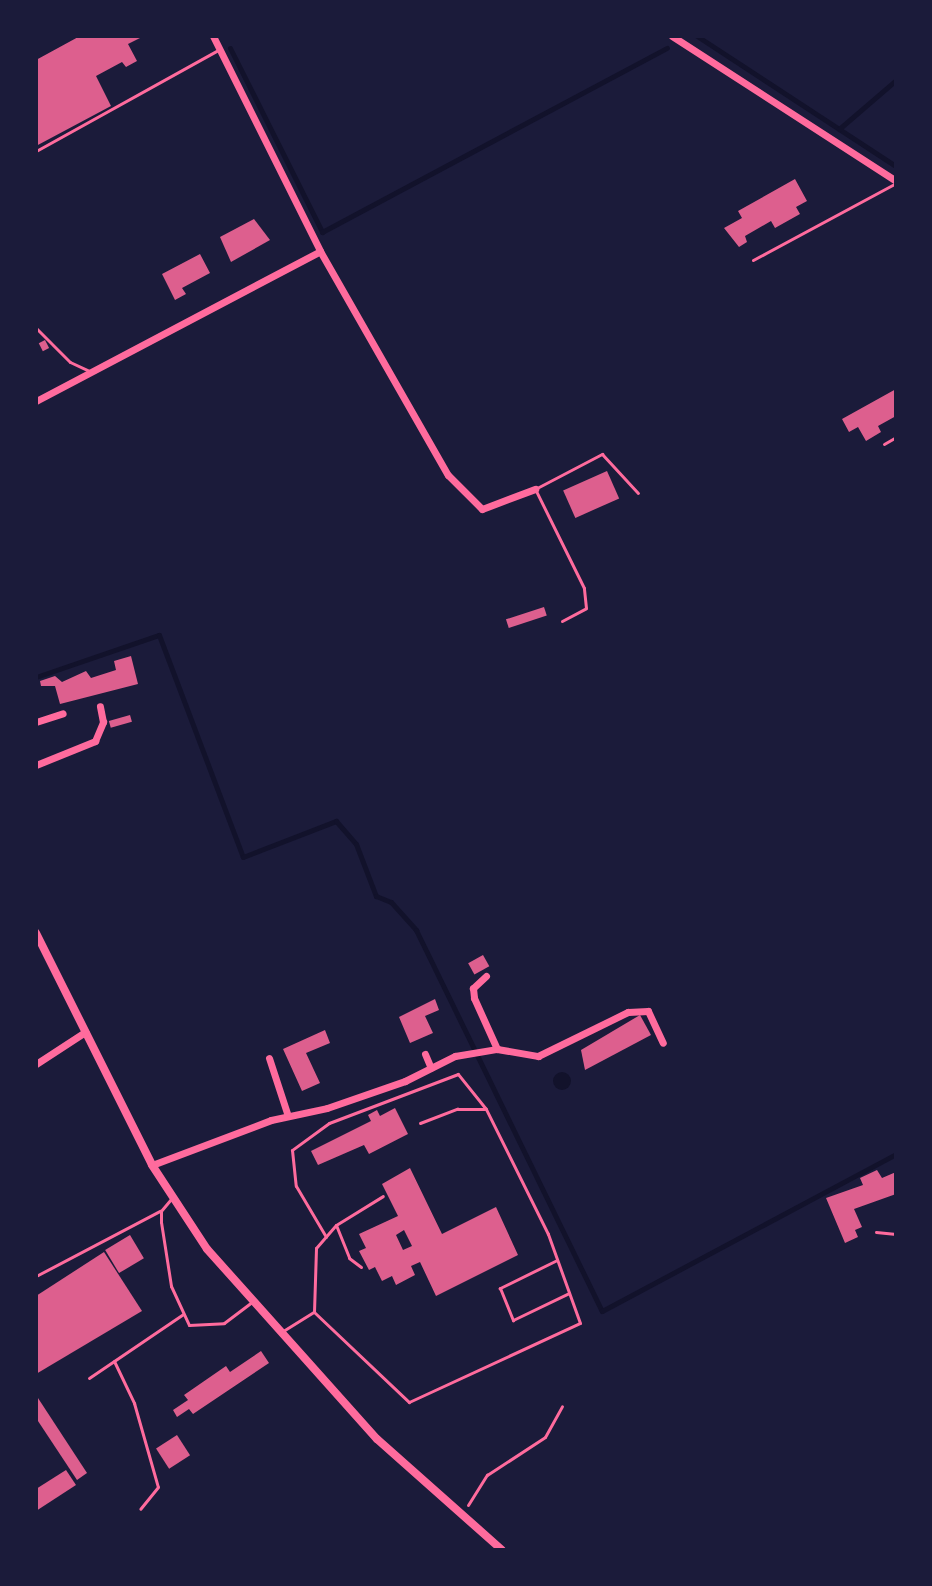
<!DOCTYPE html>
<style>
body{margin:0}
#map{position:relative;width:932px;height:1586px;overflow:hidden;background:#1b1b3a;font-family:"Work Sans",sans-serif}
div>[style]{position:absolute}
.water>*{inset:0;background:#12122b}
.round{border-radius:50%}
.stream>*{height:5px;margin:-2.5px;padding:0 2.5px;transform-origin:2.5px;border-radius:2.5px;background:#12122b}
.building>*{inset:0;background:#dd5f8e;transform-origin:0 0}
.path>*{height:3px;margin:-1.5px;padding:0 1.5px;transform-origin:1.5px;border-radius:1.5px;background:#ff6b9d}
.service>*{height:3px;margin:-1.5px;padding:0 1.5px;transform-origin:1.5px;border-radius:1.5px;background:#ff6b9d}
.minor>*{height:7px;margin:-3.5px;padding:0 3.5px;transform-origin:3.5px;border-radius:3.5px;background:#ff6b9d}
.tertiary>*{height:8px;margin:-4px;padding:0 4px;transform-origin:4px;border-radius:4px;background:#ff6b9d}
span{translate:-50% -50%;white-space:nowrap;text-align:center;line-height:1.15;-webkit-text-stroke:7px #1b1b3a;paint-order:stroke}
.frame{position:absolute;inset:0;border:38px solid #1b1b3a;pointer-events:none}
</style>
<div id="map">
<div class="water">
<i class="round" style="left:553px;top:1072px;width:18px;height:18px"></i>
</div>
<div class="stream">
<i style="left:697px;top:36px;width:238px;rotate:33.2deg"></i>
<i style="left:230px;top:48px;width:206px;rotate:63.4deg"></i>
<i style="left:322px;top:232px;width:391px;rotate:-28.1deg"></i>
<i style="left:839px;top:129px;width:75px;rotate:-40.7deg"></i>
<i style="left:36px;top:677px;width:130px;rotate:-18.9deg"></i>
<i style="left:159px;top:635px;width:237px;rotate:69.3deg"></i>
<i style="left:243px;top:857px;width:100px;rotate:-21.2deg"></i>
<i style="left:336px;top:821px;width:30px;rotate:49deg"></i>
<i style="left:356px;top:844px;width:56px;rotate:69deg"></i>
<i style="left:376px;top:896px;width:16px;rotate:22deg"></i>
<i style="left:391px;top:902px;width:38px;rotate:48deg"></i>
<i style="left:416px;top:930px;width:424px;rotate:64deg"></i>
<i style="left:602px;top:1311px;width:333px;rotate:-28.1deg"></i>
</div>
<div class="building">
<i style="clip-path:polygon(80px 36px,144px 36px,128px 44px,137px 61px,126px 67px,122px 62px,96px 76px,111px 106px,36px 146px,36px 60px)"></i>
<i style="clip-path:polygon(795px 179px,807px 201px,796px 207px,800px 214px,775px 228px,771px 221px,745px 236px,747px 242px,739px 247px,724px 228px,742px 218px,738px 211px)"></i>
<i style="clip-path:polygon(254px 219px,270px 240px,231px 262px,220px 237px)"></i>
<i style="clip-path:polygon(200px 254px,210px 273px,182px 288px,186px 294px,175px 300px,162px 274px)"></i>
<i style="left:45px;top:340px;width:9px;height:7px;rotate:63deg"></i>
<i style="clip-path:polygon(896px 389px,896px 416px,878px 426px,881px 432px,866px 441px,858px 427px,849px 432px,842px 419px)"></i>
<i style="left:607px;top:471px;width:30px;height:48px;rotate:66deg"></i>
<i style="left:544px;top:607px;width:9px;height:40px;rotate:72deg"></i>
<i style="clip-path:polygon(131px 656px,138px 684px,60px 704px,55px 686px,41px 686px,40px 681px,55px 676px,62px 682px,86px 671px,91px 678px,116px 670px,114px 661px)"></i>
<i style="left:130px;top:715px;width:7px;height:22px;rotate:74deg"></i>
<i style="left:483px;top:955px;width:13px;height:17px;rotate:61deg"></i>
<i style="clip-path:polygon(435px 999px,439px 1010px,425px 1016px,433px 1033px,410px 1043px,399px 1017px)"></i>
<i style="clip-path:polygon(640px 1015px,651px 1035px,585px 1070px,581px 1050px)"></i>
<i style="clip-path:polygon(325px 1030px,330px 1043px,306px 1053px,320px 1083px,302px 1091px,283px 1049px)"></i>
<i style="clip-path:polygon(395px 1108px,408px 1134px,369px 1154px,364px 1145px,318px 1165px,311px 1151px,371px 1121px,368px 1115px,377px 1110px,380px 1116px)"></i>
<i style="clip-path:polygon(evenodd,410px 1168px,442px 1234px,496px 1207px,518px 1255px,436px 1296px,420px 1262px,411px 1266px,415px 1275px,396px 1285px,392px 1276px,382px 1281px,375px 1267px,369px 1270px,359px 1251px,366px 1248px,359px 1234px,398px 1216px,382px 1184px,410px 1168px,404px 1230px,412px 1246px,403px 1250px,396px 1235px,404px 1230px)"></i>
<i style="clip-path:polygon(877px 1170px,882px 1178px,896px 1172px,896px 1194px,854px 1209px,862px 1227px,855px 1230px,858px 1237px,845px 1243px,826px 1198px,863px 1185px,860px 1178px)"></i>
<i style="left:130px;top:1235px;width:27px;height:29px;rotate:59deg"></i>
<i style="clip-path:polygon(104px 1252px,142px 1311px,36px 1374px,36px 1296px)"></i>
<i style="clip-path:polygon(261px 1351px,269px 1363px,193px 1414px,189px 1409px,177px 1417px,173px 1410px,188px 1400px,184px 1395px,226px 1366px,230px 1372px)"></i>
<i style="clip-path:polygon(36px 1395px,87px 1473px,77px 1480px,36px 1418px)"></i>
<i style="left:177px;top:1435px;width:24px;height:25px;rotate:57deg"></i>
<i style="clip-path:polygon(66px 1470px,76px 1485px,36px 1511px,36px 1489px)"></i>
</div>
<div class="path">
<i style="left:468px;top:1505px;width:36px;rotate:-58deg"></i>
<i style="left:487px;top:1475px;width:69px;rotate:-33.2deg"></i>
<i style="left:545px;top:1437px;width:35px;rotate:-61deg"></i>
</div>
<div class="service">
<i style="left:36px;top:151px;width:208px;rotate:-29deg"></i>
<i style="left:753px;top:260px;width:162px;rotate:-28.3deg"></i>
<i style="left:36px;top:328px;width:48px;rotate:45deg"></i>
<i style="left:70px;top:362px;width:21px;rotate:25deg"></i>
<i style="left:884px;top:444px;width:14px;rotate:-30deg"></i>
<i style="left:562px;top:621px;width:27px;rotate:-28deg"></i>
<i style="left:586px;top:608px;width:20px;rotate:-96deg"></i>
<i style="left:584px;top:588px;width:110px;rotate:-116.3deg"></i>
<i style="left:535px;top:489px;width:76px;rotate:-27.6deg"></i>
<i style="left:602px;top:454px;width:53px;rotate:47.3deg"></i>
<i style="left:420px;top:1123px;width:40px;rotate:-21deg"></i>
<i style="left:457px;top:1109px;width:28px"></i>
<i style="left:171px;top:1199px;width:16px;rotate:130deg"></i>
<i style="left:161px;top:1211px;width:11px;rotate:90deg"></i>
<i style="left:161px;top:1222px;width:65px;rotate:81.1deg"></i>
<i style="left:171px;top:1286px;width:43px;rotate:65.2deg"></i>
<i style="left:189px;top:1325px;width:35px;rotate:-3deg"></i>
<i style="left:224px;top:1323px;width:34px;rotate:-37deg"></i>
<i style="left:336px;top:1225px;width:35px;rotate:68deg"></i>
<i style="left:349px;top:1258px;width:15px;rotate:37deg"></i>
<i style="left:876px;top:1232px;width:20px;rotate:6deg"></i>
<i style="left:557px;top:1260px;width:64px;rotate:153.8deg"></i>
<i style="left:500px;top:1288px;width:35px;rotate:68deg"></i>
<i style="left:513px;top:1320px;width:62px;rotate:-25.7deg"></i>
<i style="left:36px;top:1276px;width:140px;rotate:-27.7deg"></i>
<i style="left:314px;top:1312px;width:131px;rotate:43.5deg"></i>
<i style="left:409px;top:1402px;width:188px;rotate:-24.8deg"></i>
<i style="left:580px;top:1323px;width:95px;rotate:-109.8deg"></i>
<i style="left:548px;top:1234px;width:140px;rotate:-116.4deg"></i>
<i style="left:486px;top:1109px;width:45px;rotate:-128.7deg"></i>
<i style="left:458px;top:1074px;width:138px;rotate:159.2deg"></i>
<i style="left:329px;top:1123px;width:46px;rotate:143.9deg"></i>
<i style="left:292px;top:1150px;width:36px;rotate:84deg"></i>
<i style="left:296px;top:1186px;width:59px;rotate:59.5deg"></i>
<i style="left:283px;top:1331px;width:36px;rotate:-32deg"></i>
<i style="left:314px;top:1312px;width:64px;rotate:-88.2deg"></i>
<i style="left:316px;top:1248px;width:30px;rotate:-49deg"></i>
<i style="left:336px;top:1225px;width:55px;rotate:-31.7deg"></i>
<i style="left:114px;top:1361px;width:47px;rotate:64.5deg"></i>
<i style="left:134px;top:1403px;width:87px;rotate:74.1deg"></i>
<i style="left:158px;top:1487px;width:28px;rotate:129deg"></i>
<i style="left:89px;top:1378px;width:114px;rotate:-34.2deg"></i>
</div>
<div class="minor">
<i style="left:213px;top:36px;width:240px;rotate:63.5deg"></i>
<i style="left:320px;top:251px;width:258px;rotate:60.3deg"></i>
<i style="left:448px;top:475px;width:48px;rotate:45deg"></i>
<i style="left:482px;top:509px;width:57px;rotate:-20.7deg"></i>
<i style="left:672px;top:36px;width:267px;rotate:32.9deg"></i>
<i style="left:36px;top:401px;width:321px;rotate:-27.8deg"></i>
<i style="left:36px;top:722px;width:28px;rotate:-18deg"></i>
<i style="left:36px;top:765px;width:64px;rotate:-22.1deg"></i>
<i style="left:95px;top:741px;width:21px;rotate:-67deg"></i>
<i style="left:103px;top:722px;width:16px;rotate:-101deg"></i>
<i style="left:486px;top:976px;width:18px;rotate:137deg"></i>
<i style="left:473px;top:988px;width:10px;rotate:84deg"></i>
<i style="left:474px;top:998px;width:56px;rotate:65.7deg"></i>
<i style="left:425px;top:1054px;width:15px;rotate:67deg"></i>
<i style="left:269px;top:1058px;width:61px;rotate:71.9deg"></i>
<i style="left:36px;top:1064px;width:59px;rotate:-33.1deg"></i>
<i style="left:152px;top:1165px;width:127px;rotate:-20.7deg"></i>
<i style="left:271px;top:1120px;width:57px;rotate:-12.1deg"></i>
<i style="left:327px;top:1108px;width:83px;rotate:-19.1deg"></i>
<i style="left:405px;top:1081px;width:56px;rotate:-26.6deg"></i>
<i style="left:455px;top:1056px;width:43px;rotate:-9.5deg"></i>
<i style="left:497px;top:1049px;width:42px;rotate:9.7deg"></i>
<i style="left:538px;top:1056px;width:100px;rotate:-26.1deg"></i>
<i style="left:628px;top:1012px;width:20px;rotate:-3deg"></i>
<i style="left:648px;top:1011px;width:35px;rotate:65deg"></i>
</div>
<div class="tertiary">
<i style="left:36px;top:933px;width:259px;rotate:63.4deg"></i>
<i style="left:152px;top:1165px;width:100px;rotate:56.8deg"></i>
<i style="left:207px;top:1249px;width:255px;rotate:48.2deg"></i>
<i style="left:377px;top:1439px;width:167px;rotate:41.6deg"></i>
</div>
<div class="frame"></div>
</div>
